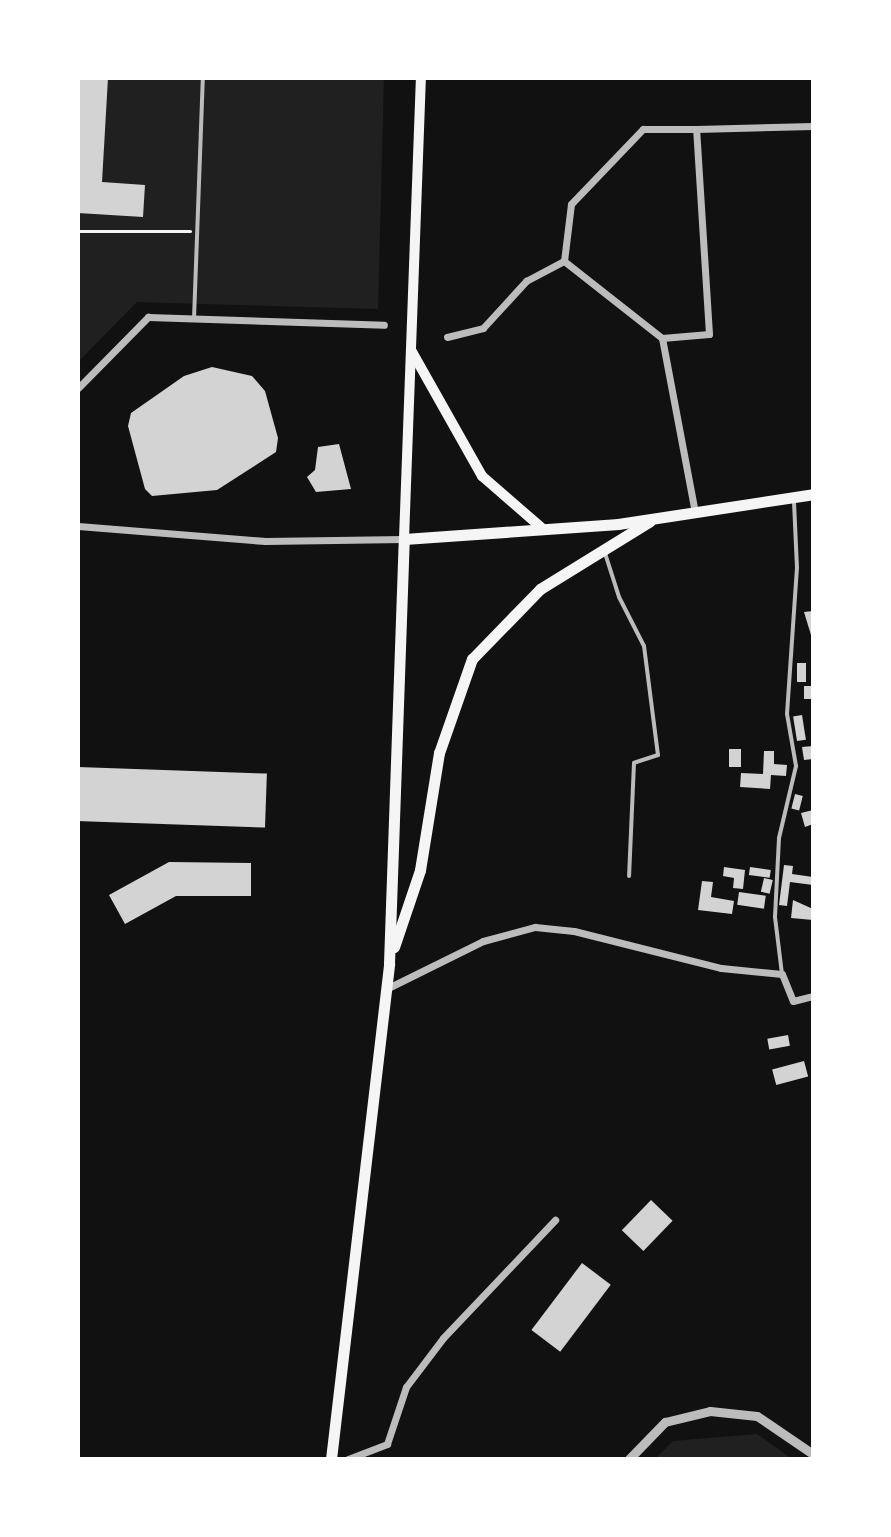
<!DOCTYPE html>
<style>
body{margin:0}
#map{position:relative;width:891px;height:1537px;overflow:hidden;background:#111;font-family:"Fira Sans",sans-serif}
div>[style]{position:absolute}
.green>*{inset:0;background:#202020}
.building>*{inset:0;background:#d3d3d3;transform-origin:0 0}
.path>*{height:3px;margin:-1.5px;padding:0 1.5px;transform-origin:1.5px;border-radius:1.5px;background:#f5f5f5}
.service>*{height:4px;margin:-2px;padding:0 2px;transform-origin:2px;border-radius:2px;background:#bcbcbc}
.minor>*{height:7px;margin:-3.5px;padding:0 3.5px;transform-origin:3.5px;border-radius:3.5px;background:#bcbcbc}
.tertiary>*{height:9px;margin:-4.5px;padding:0 4.5px;transform-origin:4.5px;border-radius:4.5px;background:#bcbcbc}
.secondary>*{height:10px;margin:-5px;padding:0 5px;transform-origin:5px;border-radius:5px;background:#f5f5f5}
.primary>*{height:11px;margin:-5.5px;padding:0 5.5px;transform-origin:5.5px;border-radius:5.5px;background:#f5f5f5}
span{translate:-50% -50%;white-space:nowrap;text-align:center;line-height:1.15;-webkit-text-stroke:6px #fff;paint-order:stroke}
.frame{position:absolute;inset:0;border:80px solid #fff;pointer-events:none}
</style>
<div id="map">
<div class="green">
<i style="clip-path:polygon(78px 78px,384px 78px,378px 309px,137px 302px,78px 362px)"></i>
<i style="clip-path:polygon(757px 1434px,792px 1459px,655px 1459px,673px 1441px)"></i>
</div>
<div class="building">
<i style="clip-path:polygon(78px 78px,108px 78px,102px 182px,145px 185px,143px 217px,78px 213px)"></i>
<i style="clip-path:polygon(212px 367px,252px 376px,265px 391px,278px 438px,276px 452px,217px 490px,152px 496px,145px 489px,128px 426px,131px 413px,184px 376px)"></i>
<i style="clip-path:polygon(339px 444px,351px 489px,316px 492px,307px 477px,315px 470px,318px 447px)"></i>
<i style="clip-path:polygon(813px 611px,813px 634px,811px 635px,804px 612px)"></i>
<i style="left:797px;top:663px;width:9px;height:19px"></i>
<i style="left:804px;top:686px;width:9px;height:13px"></i>
<i style="left:802px;top:715px;width:25px;height:9px;rotate:81deg"></i>
<i style="clip-path:polygon(813px 746px,813px 759px,804px 760px,802px 747px)"></i>
<i style="left:729px;top:749px;width:12px;height:18px"></i>
<i style="clip-path:polygon(764px 751px,774px 751px,774px 764px,787px 765px,786px 776px,771px 775px,770px 789px,740px 787px,741px 773px,763px 774px)"></i>
<i style="left:78px;top:767px;width:189px;height:54px;rotate:2deg"></i>
<i style="left:795px;top:794px;width:8px;height:15px;rotate:14deg"></i>
<i style="clip-path:polygon(813px 810px,813px 824px,805px 827px,801px 813px)"></i>
<i style="clip-path:polygon(169px 862px,251px 863px,251px 896px,176px 896px,125px 924px,109px 895px)"></i>
<i style="clip-path:polygon(784px 865px,793px 866px,792px 874px,813px 877px,813px 885px,790px 882px,787px 906px,779px 905px)"></i>
<i style="clip-path:polygon(724px 867px,745px 870px,743px 889px,733px 888px,734px 878px,723px 876px)"></i>
<i style="left:750px;top:867px;width:21px;height:8px;rotate:8deg"></i>
<i style="left:764px;top:878px;width:9px;height:14px;rotate:13deg"></i>
<i style="clip-path:polygon(702px 881px,713px 882px,711px 897px,734px 901px,732px 914px,698px 910px)"></i>
<i style="left:739px;top:892px;width:27px;height:13px;rotate:8deg"></i>
<i style="clip-path:polygon(793px 900px,813px 909px,813px 920px,791px 918px)"></i>
<i style="left:788px;top:1035px;width:11px;height:21px;rotate:80deg"></i>
<i style="left:804px;top:1061px;width:16px;height:33px;rotate:75deg"></i>
<i style="left:651px;top:1200px;width:30px;height:42px;rotate:44deg"></i>
<i style="left:582px;top:1263px;width:36px;height:84px;rotate:37deg"></i>
</div>
<div class="path">
<i style="left:78px;top:231px;width:112px"></i>
</div>
<div class="service">
<i style="left:194px;top:319px;width:241px;rotate:-87.9deg"></i>
<i style="left:604px;top:550px;width:49px;rotate:72.3deg"></i>
<i style="left:619px;top:597px;width:55px;rotate:63deg"></i>
<i style="left:644px;top:646px;width:110px;rotate:82.7deg"></i>
<i style="left:658px;top:755px;width:25px;rotate:162deg"></i>
<i style="left:634px;top:763px;width:113px;rotate:92.5deg"></i>
<i style="left:782px;top:974px;width:57px;rotate:-97deg"></i>
<i style="left:775px;top:917px;width:79px;rotate:-87.1deg"></i>
<i style="left:779px;top:838px;width:74px;rotate:-76.7deg"></i>
<i style="left:796px;top:766px;width:53px;rotate:-99.8deg"></i>
<i style="left:787px;top:714px;width:146px;rotate:-86.1deg"></i>
<i style="left:797px;top:568px;width:67px;rotate:-92.6deg"></i>
</div>
<div class="minor">
<i style="left:564px;top:261px;width:57px;rotate:-83deg"></i>
<i style="left:571px;top:204px;width:104px;rotate:-46.2deg"></i>
<i style="left:643px;top:129px;width:53px"></i>
<i style="left:447px;top:337px;width:37px;rotate:-14deg"></i>
<i style="left:483px;top:328px;width:64px;rotate:-47.5deg"></i>
<i style="left:526px;top:281px;width:43px;rotate:-27.8deg"></i>
<i style="left:564px;top:261px;width:125px;rotate:38.2deg"></i>
<i style="left:662px;top:338px;width:177px;rotate:79.3deg"></i>
<i style="left:662px;top:338px;width:47px;rotate:-4.9deg"></i>
<i style="left:709px;top:334px;width:205px;rotate:-93.6deg"></i>
<i style="left:696px;top:129px;width:117px;rotate:-1.5deg"></i>
<i style="left:78px;top:388px;width:100px;rotate:-45.4deg"></i>
<i style="left:148px;top:317px;width:236px;rotate:1.9deg"></i>
<i style="left:78px;top:526px;width:188px;rotate:4.6deg"></i>
<i style="left:265px;top:541px;width:139px;rotate:-0.8deg"></i>
<i style="left:386px;top:989px;width:108px;rotate:-26.3deg"></i>
<i style="left:483px;top:941px;width:54px;rotate:-15.1deg"></i>
<i style="left:535px;top:927px;width:39px;rotate:6deg"></i>
<i style="left:574px;top:931px;width:152px;rotate:14.1deg"></i>
<i style="left:721px;top:968px;width:61px;rotate:5.6deg"></i>
<i style="left:782px;top:974px;width:29px;rotate:68deg"></i>
<i style="left:793px;top:1001px;width:21px;rotate:-14deg"></i>
<i style="left:348px;top:1459px;width:42px;rotate:-21deg"></i>
<i style="left:387px;top:1444px;width:60px;rotate:-71.6deg"></i>
<i style="left:406px;top:1387px;width:61px;rotate:-52.9deg"></i>
<i style="left:443px;top:1338px;width:163px;rotate:-46.5deg"></i>
</div>
<div class="tertiary">
<i style="left:629px;top:1459px;width:52px;rotate:-45.8deg"></i>
<i style="left:665px;top:1422px;width:46px;rotate:-13.7deg"></i>
<i style="left:710px;top:1411px;width:47px;rotate:6.1deg"></i>
<i style="left:757px;top:1416px;width:68px;rotate:34.2deg"></i>
</div>
<div class="secondary">
<i style="left:411px;top:350px;width:145px;rotate:60.6deg"></i>
<i style="left:482px;top:476px;width:81px;rotate:41deg"></i>
<i style="left:404px;top:539px;width:461px;rotate:-87.9deg"></i>
</div>
<div class="primary">
<i style="left:394px;top:947px;width:81px;rotate:-71.3deg"></i>
<i style="left:420px;top:870px;width:119px;rotate:-80.8deg"></i>
<i style="left:439px;top:753px;width:100px;rotate:-70.7deg"></i>
<i style="left:472px;top:659px;width:98px;rotate:-45.8deg"></i>
<i style="left:540px;top:589px;width:129px;rotate:-31.7deg"></i>
<i style="left:331px;top:1459px;width:499px;rotate:-83.3deg"></i>
<i style="left:389px;top:963px;width:424px;rotate:-88deg"></i>
<i style="left:404px;top:539px;width:215px;rotate:-4deg"></i>
<i style="left:618px;top:524px;width:197px;rotate:-8.7deg"></i>
</div>
<div class="frame"></div>
</div>
